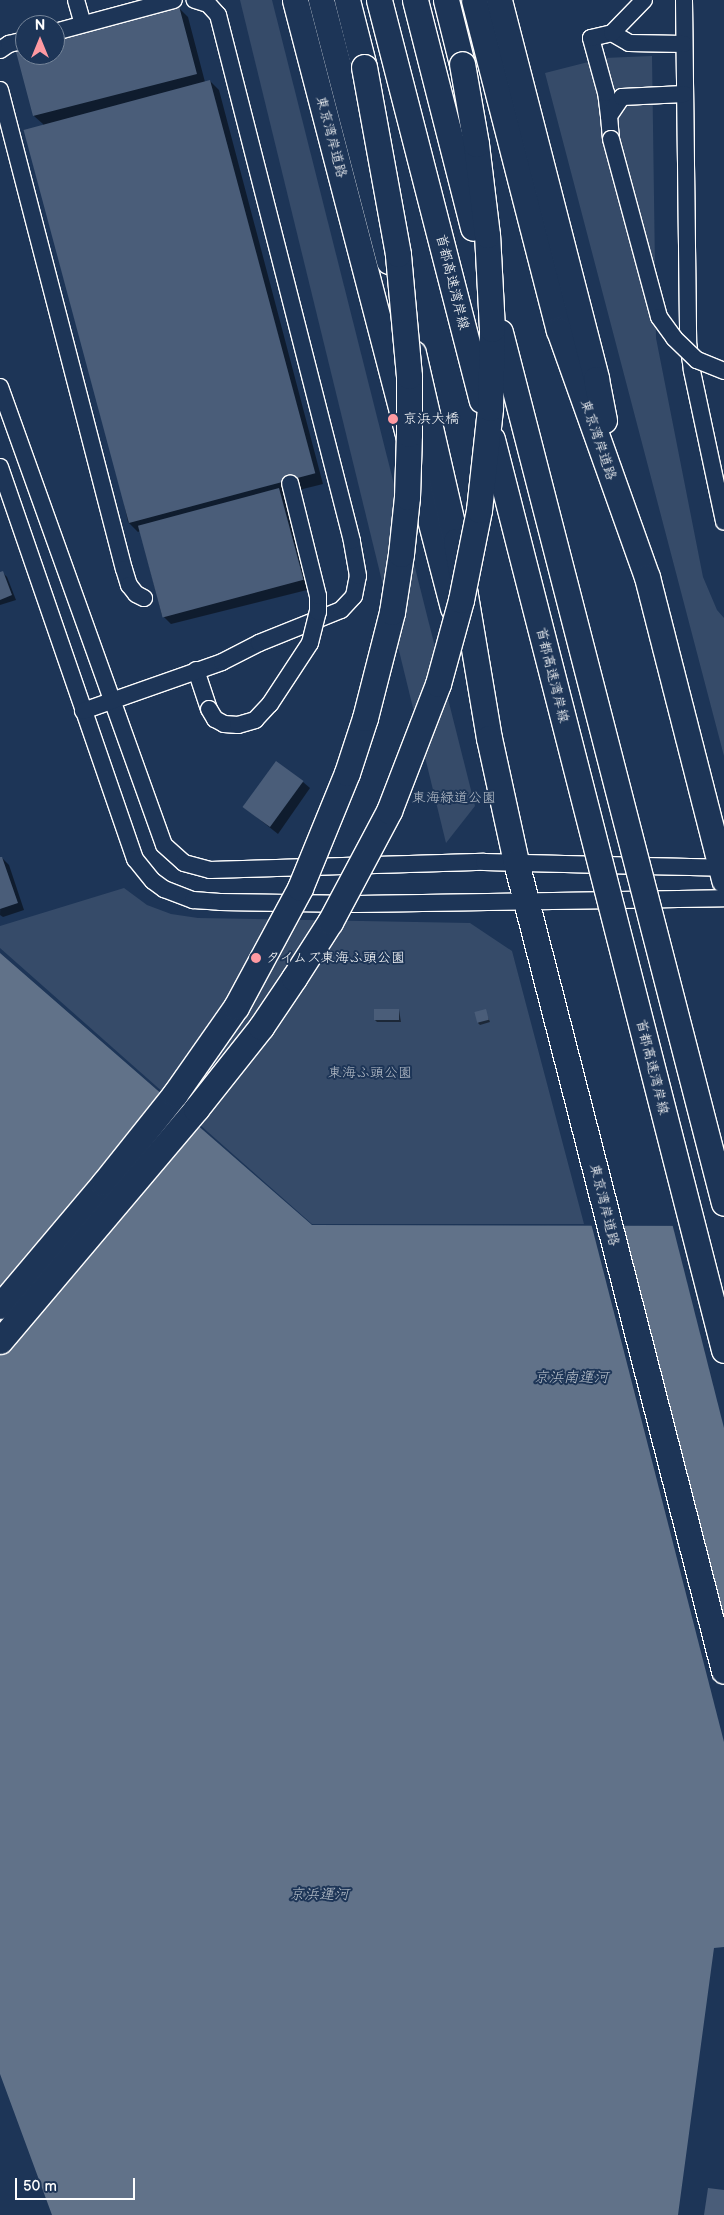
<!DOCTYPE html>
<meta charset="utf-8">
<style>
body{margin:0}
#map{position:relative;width:724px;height:2215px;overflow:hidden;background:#1d3557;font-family:"Balsamiq Sans","Klee One",sans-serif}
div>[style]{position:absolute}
.green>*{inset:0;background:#364b69}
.water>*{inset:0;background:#617289}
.pier>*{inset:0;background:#1d3557}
.shadow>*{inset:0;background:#0007}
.building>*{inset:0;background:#4a5d79;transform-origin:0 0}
.roads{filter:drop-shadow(1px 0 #fff) drop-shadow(-1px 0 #fff) drop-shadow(0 1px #fff) drop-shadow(0 -1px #fff)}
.minor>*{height:16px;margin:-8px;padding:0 8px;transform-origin:8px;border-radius:8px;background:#1d3557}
.highway>*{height:25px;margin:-12.5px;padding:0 12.5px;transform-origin:12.5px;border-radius:12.5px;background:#1d3557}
.bridges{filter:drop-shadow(1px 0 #fff) drop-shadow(-1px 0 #fff) drop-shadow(0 1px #fff) drop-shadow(0 -1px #fff)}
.minor-bridge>*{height:16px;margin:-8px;padding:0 8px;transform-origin:8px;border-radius:8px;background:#1d3557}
.highway-bridge>*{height:25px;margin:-12.5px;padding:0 12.5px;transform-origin:12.5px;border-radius:12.5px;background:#1d3557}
.dots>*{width:14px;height:14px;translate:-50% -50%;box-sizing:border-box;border:2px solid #1d3557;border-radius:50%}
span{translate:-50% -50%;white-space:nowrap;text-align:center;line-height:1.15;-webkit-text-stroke:4px #1d3557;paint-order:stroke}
.street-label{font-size:14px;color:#fff}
.poi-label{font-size:14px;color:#fff}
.left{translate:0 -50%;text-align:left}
.park-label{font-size:14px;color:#b9c0ca}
.water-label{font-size:15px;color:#b8c0ca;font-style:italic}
.north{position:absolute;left:15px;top:15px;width:50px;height:50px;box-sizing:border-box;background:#1d3557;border:1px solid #77869a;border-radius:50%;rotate:0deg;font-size:14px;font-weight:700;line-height:20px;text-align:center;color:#fff}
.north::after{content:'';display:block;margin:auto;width:18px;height:22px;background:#ff9aa2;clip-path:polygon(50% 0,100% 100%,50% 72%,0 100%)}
.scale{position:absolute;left:15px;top:2178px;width:120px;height:22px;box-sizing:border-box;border:2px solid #fff;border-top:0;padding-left:6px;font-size:15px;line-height:18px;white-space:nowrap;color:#fff;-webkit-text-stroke:4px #1d3557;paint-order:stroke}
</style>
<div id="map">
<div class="green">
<i style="clip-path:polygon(240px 0,272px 0,475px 806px,446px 843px)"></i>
<i style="clip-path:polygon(652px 56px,656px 338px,703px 577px,717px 610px,724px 618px,724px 756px,545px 73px,604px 58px)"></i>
<i style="clip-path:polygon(124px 888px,147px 905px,171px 914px,198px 918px,470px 923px,512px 951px,584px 1224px,312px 1224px,0 948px,0 926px)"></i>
</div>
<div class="water">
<i style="clip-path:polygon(0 953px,312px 1225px,724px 1226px,724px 1947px,714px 1948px,678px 2215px,52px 2215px,0 2074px)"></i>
</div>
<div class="pier">
<i style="clip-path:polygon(591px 1223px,618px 1223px,724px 1639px,724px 1742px)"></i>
<i style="clip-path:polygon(672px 1223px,724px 1223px,724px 1428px)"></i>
</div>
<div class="shadow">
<i style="clip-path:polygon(178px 7px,188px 17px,205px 82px,210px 81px,219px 90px,323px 484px,283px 494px,288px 498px,311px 589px,171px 624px,162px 615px,140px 531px,138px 532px,128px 522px,43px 124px,34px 116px,17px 49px,25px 55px,55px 55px)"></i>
<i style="clip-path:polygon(2px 572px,7px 577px,16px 600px,0 605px,0 573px)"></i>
<i style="clip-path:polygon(303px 782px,310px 788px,278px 834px,245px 808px)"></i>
<i style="clip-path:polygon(2px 858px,9px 865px,24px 910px,3px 917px,0 915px)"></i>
<i style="clip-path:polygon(399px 1010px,401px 1022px,377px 1022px,375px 1020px)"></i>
<i style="clip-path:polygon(485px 1010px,490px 1022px,480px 1025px,478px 1023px)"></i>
</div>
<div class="building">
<i style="clip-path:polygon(179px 6px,197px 74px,33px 116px,15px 48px,25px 46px,25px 55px,55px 55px,55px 38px)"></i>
<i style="left:210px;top:80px;width:407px;height:193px;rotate:75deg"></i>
<i style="left:279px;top:488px;width:95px;height:146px;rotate:75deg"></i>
<i style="clip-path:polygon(3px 571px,12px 595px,0 600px,0 572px)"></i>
<i style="left:276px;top:761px;width:34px;height:57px;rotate:36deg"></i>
<i style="clip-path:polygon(0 857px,2px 857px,18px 903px,0 909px)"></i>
<i style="left:374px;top:1009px;width:25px;height:11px"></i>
<i style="left:486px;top:1009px;width:11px;height:12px;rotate:75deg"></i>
<i style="clip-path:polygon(708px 2188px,724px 2190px,724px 2215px,704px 2215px)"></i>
</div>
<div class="roads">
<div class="minor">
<i style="left:76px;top:0;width:25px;rotate:74deg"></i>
<i style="left:684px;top:0;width:342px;rotate:89.3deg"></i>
<i style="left:688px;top:342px;width:29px;rotate:82deg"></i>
<i style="left:692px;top:371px;width:154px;rotate:78deg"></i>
<i style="left:55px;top:32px;width:123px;rotate:-15.1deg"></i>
<i style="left:612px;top:33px;width:20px;rotate:30deg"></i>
<i style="left:629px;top:43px;width:55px;rotate:1deg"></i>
<i style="left:0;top:50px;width:11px;rotate:-34deg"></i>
<i style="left:9px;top:44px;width:16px;rotate:-14deg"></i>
<i style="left:0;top:90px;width:495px;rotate:75.5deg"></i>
<i style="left:124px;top:569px;width:17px;rotate:73deg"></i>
<i style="left:129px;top:585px;width:11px;rotate:52deg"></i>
<i style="left:136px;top:594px;width:9px;rotate:27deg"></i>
<i style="left:609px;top:116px;width:23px;rotate:-97deg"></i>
<i style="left:606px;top:93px;width:57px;rotate:-105.3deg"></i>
<i style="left:591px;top:38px;width:22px;rotate:-13deg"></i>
<i style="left:612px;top:33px;width:46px;rotate:-45.9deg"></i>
<i style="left:611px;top:139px;width:23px;rotate:-95deg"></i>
<i style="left:609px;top:116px;width:23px;rotate:-56deg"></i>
<i style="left:622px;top:97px;width:62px;rotate:-2.8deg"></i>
<i style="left:0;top:387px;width:486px;rotate:70.3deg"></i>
<i style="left:164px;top:845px;width:27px;rotate:42deg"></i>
<i style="left:184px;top:863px;width:27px;rotate:15deg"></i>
<i style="left:210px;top:870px;width:274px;rotate:-1.7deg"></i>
<i style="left:484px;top:862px;width:240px;rotate:1.4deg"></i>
<i style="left:0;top:467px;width:415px;rotate:71deg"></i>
<i style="left:135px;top:859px;width:28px;rotate:51deg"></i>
<i style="left:153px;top:881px;width:14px;rotate:36deg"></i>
<i style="left:164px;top:889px;width:31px;rotate:21deg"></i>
<i style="left:193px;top:900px;width:27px;rotate:4deg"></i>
<i style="left:220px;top:902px;width:137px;rotate:0.8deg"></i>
<i style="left:357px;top:904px;width:367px;rotate:-0.9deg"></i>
<i style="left:196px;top:670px;width:41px;rotate:71.6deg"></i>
<i style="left:83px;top:711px;width:147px;rotate:-19.4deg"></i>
<i style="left:222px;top:662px;width:42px;rotate:-27.2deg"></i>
<i style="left:259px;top:643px;width:88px;rotate:-21.9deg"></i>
<i style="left:341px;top:610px;width:19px;rotate:-47deg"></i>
<i style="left:354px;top:596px;width:20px;rotate:-79deg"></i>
<i style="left:358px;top:576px;width:36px;rotate:-100deg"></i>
<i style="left:352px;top:541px;width:543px;rotate:-104.29deg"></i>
<i style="left:218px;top:15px;width:15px;rotate:-132deg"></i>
<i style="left:208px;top:4px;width:14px;rotate:-163deg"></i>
</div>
<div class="highway">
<i style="left:295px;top:0;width:628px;rotate:75.43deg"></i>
<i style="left:321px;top:0;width:270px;rotate:75.4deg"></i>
<i style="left:347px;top:0;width:69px;rotate:75.8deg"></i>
<i style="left:446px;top:0;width:66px;rotate:76deg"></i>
<i style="left:474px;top:0;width:341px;rotate:75.6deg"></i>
<i style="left:559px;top:330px;width:262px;rotate:70.4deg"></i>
<i style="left:647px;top:577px;width:313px;rotate:75.7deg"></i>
<i style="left:499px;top:0;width:391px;rotate:75.6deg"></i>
<i style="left:596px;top:379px;width:42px;rotate:79deg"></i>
<i style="left:413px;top:353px;width:193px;rotate:77.1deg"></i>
<i style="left:456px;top:541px;width:200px;rotate:80.5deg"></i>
<i style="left:489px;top:738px;width:127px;rotate:77.7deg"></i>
<i style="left:516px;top:862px;width:835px;rotate:75.58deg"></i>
</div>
</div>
<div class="bridges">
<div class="minor-bridge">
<i style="left:611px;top:139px;width:184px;rotate:74.9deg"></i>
<i style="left:659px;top:317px;width:26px;rotate:54deg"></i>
<i style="left:674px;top:338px;width:32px;rotate:44deg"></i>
<i style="left:697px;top:360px;width:29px;rotate:22deg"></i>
<i style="left:209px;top:709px;width:12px;rotate:59deg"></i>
<i style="left:215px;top:719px;width:10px;rotate:29deg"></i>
<i style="left:224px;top:724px;width:14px;rotate:4deg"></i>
<i style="left:238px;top:725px;width:18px;rotate:-16deg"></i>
<i style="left:255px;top:720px;width:22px;rotate:-47deg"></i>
<i style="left:270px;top:704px;width:73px;rotate:-56.7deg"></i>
<i style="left:310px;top:643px;width:32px;rotate:-76deg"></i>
<i style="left:318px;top:612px;width:16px;rotate:-90deg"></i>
<i style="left:318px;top:596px;width:116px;rotate:-103.9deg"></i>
</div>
<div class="highway-bridge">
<i style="left:379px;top:0;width:413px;rotate:75.6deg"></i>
<i style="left:415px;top:0;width:235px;rotate:75.7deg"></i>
<i style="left:500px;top:332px;width:899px;rotate:75.58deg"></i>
<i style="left:492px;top:439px;width:940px;rotate:75.71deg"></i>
<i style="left:0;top:1306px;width:161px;rotate:-49.8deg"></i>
<i style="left:104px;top:1183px;width:114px;rotate:-51.4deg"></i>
<i style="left:175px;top:1094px;width:106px;rotate:-55deg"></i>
<i style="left:236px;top:1007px;width:135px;rotate:-61.7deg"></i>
<i style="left:300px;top:888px;width:124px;rotate:-67.8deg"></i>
<i style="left:347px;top:773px;width:58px;rotate:-71.9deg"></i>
<i style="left:365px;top:718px;width:109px;rotate:-75.7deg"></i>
<i style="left:392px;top:612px;width:59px;rotate:-81.2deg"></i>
<i style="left:401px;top:554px;width:57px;rotate:-84deg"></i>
<i style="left:407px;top:497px;width:63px;rotate:-88.2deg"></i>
<i style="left:409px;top:434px;width:58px;rotate:-90deg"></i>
<i style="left:409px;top:376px;width:122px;rotate:-95.2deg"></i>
<i style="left:398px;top:254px;width:190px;rotate:-100.3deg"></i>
<i style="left:0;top:1341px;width:304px;rotate:-49.8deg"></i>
<i style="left:196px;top:1109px;width:105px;rotate:-51.6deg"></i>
<i style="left:261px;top:1027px;width:59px;rotate:-56deg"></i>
<i style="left:294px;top:978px;width:67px;rotate:-57.3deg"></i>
<i style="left:330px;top:922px;width:126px;rotate:-62deg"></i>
<i style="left:389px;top:811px;width:136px;rotate:-68.9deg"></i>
<i style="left:438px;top:684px;width:87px;rotate:-74.7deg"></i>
<i style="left:461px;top:600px;width:92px;rotate:-78.7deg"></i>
<i style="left:479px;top:510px;width:103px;rotate:-83.8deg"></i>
<i style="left:490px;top:408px;width:79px;rotate:-88.5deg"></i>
<i style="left:492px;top:329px;width:94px;rotate:-93deg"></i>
<i style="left:487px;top:235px;width:92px;rotate:-96.9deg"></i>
<i style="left:476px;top:144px;width:81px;rotate:-99.9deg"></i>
</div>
</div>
<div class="dots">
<i style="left:393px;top:419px;background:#ff9aa2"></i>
<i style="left:256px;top:958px;background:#ff9aa2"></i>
</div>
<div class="street-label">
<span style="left:331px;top:137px;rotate:75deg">東京湾岸道路</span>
<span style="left:452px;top:282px;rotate:76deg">首都高速湾岸線</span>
<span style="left:598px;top:440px;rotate:71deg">東京湾岸道路</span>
<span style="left:552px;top:675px;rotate:76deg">首都高速湾岸線</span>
<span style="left:652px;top:1067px;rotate:76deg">首都高速湾岸線</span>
<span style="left:604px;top:1205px;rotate:76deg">東京湾岸道路</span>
</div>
<div class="poi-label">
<span class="left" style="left:403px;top:419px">京浜大橋</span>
<span class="left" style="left:266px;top:958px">タイムズ東海ふ頭公園</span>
</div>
<div class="park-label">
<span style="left:454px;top:798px">東海緑道公園</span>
<span style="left:370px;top:1073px">東海ふ頭公園</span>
</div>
<div class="water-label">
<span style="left:571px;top:1378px">京浜南運河</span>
<span style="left:319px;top:1895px">京浜運河</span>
</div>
<div class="north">N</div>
<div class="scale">50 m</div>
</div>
